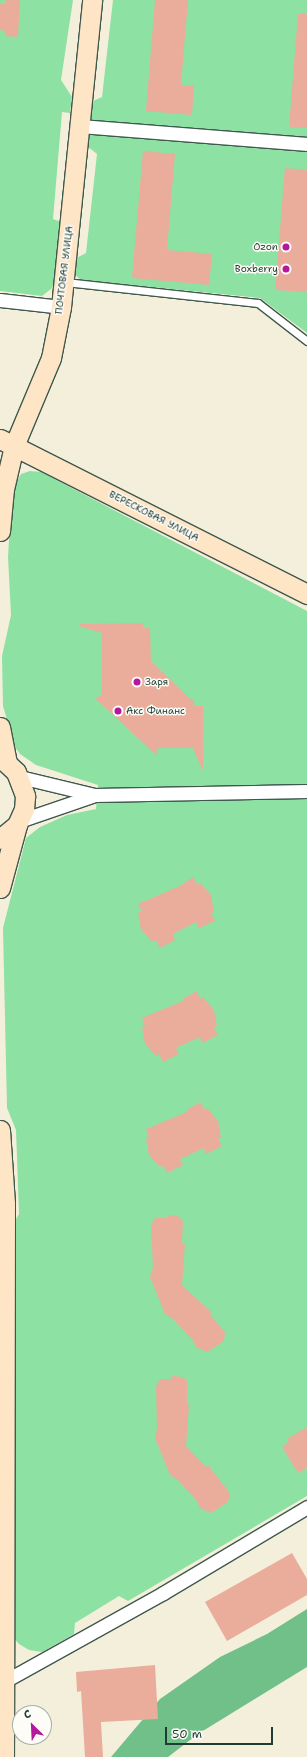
<!DOCTYPE html>
<meta charset="utf-8">
<style>
body{margin:0}
#map{position:relative;width:307px;height:1757px;overflow:hidden;background:#f4efdb;font-family:"Shantell Sans",sans-serif}
div>[style]{position:absolute}
.green>*{inset:0;background:#8ce1a3}
.forest>*{inset:0;background:#71bf89}
.building>*{inset:0;background:#ebad9b}
.roads{filter:drop-shadow(1px 0 #3f584d) drop-shadow(-1px 0 #3f584d) drop-shadow(0 1px #3f584d) drop-shadow(0 -1px #3f584d)}
.lane>*{height:7px;margin:-3.5px;padding:0 3.5px;transform-origin:3.5px;border-radius:3.5px;background:#fff}
.street>*{height:13px;margin:-6.5px;padding:0 6.5px;transform-origin:6.5px;border-radius:6.5px;background:#fff}
.secondary>*{height:19px;margin:-9.5px;padding:0 9.5px;transform-origin:9.5px;border-radius:9.5px;background:#fee5c5}
.dots>*{width:11px;height:11px;translate:-50% -50%;box-sizing:border-box;border:2px solid #fdfcf7;border-radius:50%}
span{translate:-50% -50%;white-space:nowrap;text-align:center;line-height:1.15;-webkit-text-stroke:3px #fdfcf7;paint-order:stroke}
.poi-label{font-size:10px;color:#1f3d34}
.right{translate:-100% -50%;text-align:right}
.left{translate:0 -50%;text-align:left}
.street-label{font-size:10px;color:#1f3d34}
.north{position:absolute;left:12px;top:1705px;width:40px;height:40px;box-sizing:border-box;background:#fdfcf7;border:1px solid #a4b0a9;border-radius:50%;rotate:336deg;font-size:11px;font-weight:700;line-height:16px;text-align:center;color:#1f3d34}
.north::after{content:'';display:block;margin:auto;width:14px;height:18px;background:#b5179e;clip-path:polygon(50% 0,100% 100%,50% 72%,0 100%)}
.scale{position:absolute;left:165px;top:1727px;width:108px;height:18px;box-sizing:border-box;border:2px solid #1f3d34;border-top:0;padding-left:5px;font-size:12px;line-height:14px;white-space:nowrap;color:#1f3d34;-webkit-text-stroke:3px #fdfcf7;paint-order:stroke}
</style>
<div id="map">
<div class="green">
<i style="clip-path:polygon(0 0,73px 0,61px 80px,72px 97px,70px 113px,62px 112px,53px 219px,61px 222px,55px 283px,51px 289px,42px 296px,0 291px)"></i>
<i style="clip-path:polygon(113px 0,307px 0,307px 333px,260px 298px,81px 280px,73px 273px,73px 260px,86px 253px,97px 154px,87px 146px,91px 102px,102px 97px)"></i>
<i style="clip-path:polygon(30px 471px,41px 472px,307px 611px,307px 1496px,128px 1601px,119px 1596px,75px 1623px,74px 1634px,42px 1652px,29px 1650px,19px 1644px,11px 1635px,12px 1226px,19px 1214px,16px 1130px,7px 1108px,3px 928px,26px 838px,40px 827px,67px 815px,96px 809px,98px 785px,36px 765px,20px 754px,15px 747px,3px 706px,2px 656px,11px 615px,8px 557px,12px 490px,21px 474px)"></i>
</div>
<div class="forest">
<i style="clip-path:polygon(307px 1609px,307px 1667px,198px 1734px,168px 1757px,111px 1757px,160px 1699px,220px 1657px,267px 1634px)"></i>
</div>
<div class="building">
<i style="clip-path:polygon(6px 0,20px 0,18px 37px,5px 36px,5px 31px,0 30px,0 4px,6px 4px)"></i>
<i style="clip-path:polygon(155px 0,188px 0,181px 85px,194px 86px,192px 115px,146px 111px)"></i>
<i style="clip-path:polygon(298px 14px,307px 14px,307px 128px,289px 127px)"></i>
<i style="clip-path:polygon(143px 151px,175px 154px,167px 250px,212px 254px,209px 285px,132px 278px)"></i>
<i style="clip-path:polygon(285px 168px,307px 170px,307px 292px,275px 290px)"></i>
<i style="clip-path:polygon(143px 623px,143px 628px,150px 628px,151px 661px,190px 699px,194px 699px,194px 706px,203px 706px,203px 771px,193px 748px,158px 748px,156px 755px,95px 698px,102px 695px,102px 633px,79px 626px,79px 624px)"></i>
<i style="clip-path:polygon(193px 877px,197px 884px,200px 883px,211px 895px,214px 912px,211px 913px,215px 921px,199px 928px,196px 922px,173px 934px,175px 940px,160px 948px,156px 940px,152px 942px,141px 929px,138px 913px,142px 911px,138px 904px,180px 886px)"></i>
<i style="clip-path:polygon(197px 991px,200px 999px,203px 997px,214px 1010px,217px 1026px,214px 1028px,218px 1035px,202px 1043px,200px 1037px,176px 1048px,179px 1054px,163px 1062px,159px 1054px,156px 1056px,145px 1044px,142px 1027px,145px 1025px,142px 1018px,183px 1001px,184px 998px)"></i>
<i style="clip-path:polygon(201px 1102px,204px 1110px,207px 1108px,218px 1121px,221px 1137px,218px 1139px,222px 1146px,206px 1154px,204px 1148px,180px 1159px,183px 1165px,167px 1173px,163px 1165px,160px 1167px,149px 1155px,146px 1138px,149px 1137px,146px 1129px,187px 1112px,188px 1109px)"></i>
<i style="clip-path:polygon(168px 1215px,178px 1216px,183px 1221px,182px 1244px,185px 1244px,182px 1285px,212px 1313px,210px 1315px,225px 1332px,224px 1341px,207px 1352px,196px 1347px,193px 1340px,172px 1318px,165px 1314px,150px 1277px,153px 1267px,151px 1226px,155px 1218px,168px 1218px)"></i>
<i style="clip-path:polygon(172px 1376px,183px 1377px,187px 1381px,187px 1405px,189px 1405px,186px 1446px,206px 1467px,208px 1465px,230px 1493px,228px 1502px,211px 1513px,200px 1508px,197px 1501px,177px 1479px,170px 1475px,155px 1438px,157px 1428px,156px 1387px,160px 1379px,172px 1379px)"></i>
<i style="clip-path:polygon(307px 1427px,307px 1468px,298px 1473px,282px 1447px,289px 1442px,287px 1439px)"></i>
<i style="clip-path:polygon(292px 1553px,307px 1579px,307px 1595px,227px 1641px,205px 1602px)"></i>
<i style="clip-path:polygon(155px 1665px,158px 1719px,101px 1722px,103px 1757px,85px 1757px,81px 1691px,77px 1692px,76px 1672px)"></i>
</div>
<div class="roads">
<div class="lane">
<i style="left:65px;top:282px;width:194px;rotate:6.2deg"></i>
<i style="left:258px;top:303px;width:62px;rotate:37.8deg"></i>
</div>
<div class="street">
<i style="left:80px;top:126px;width:228px;rotate:4.5deg"></i>
<i style="left:0;top:300px;width:61px;rotate:6.5deg"></i>
<i style="left:20px;top:777px;width:77px;rotate:13.5deg"></i>
<i style="left:19px;top:821px;width:80px;rotate:-18.9deg"></i>
<i style="left:95px;top:795px;width:212px;rotate:-1.1deg"></i>
<i style="left:5px;top:1681px;width:181px;rotate:-29.1deg"></i>
<i style="left:163px;top:1593px;width:168px;rotate:-30.8deg"></i>
</div>
<div class="secondary">
<i style="left:0;top:439px;width:344px;rotate:26.8deg"></i>
<i style="left:0;top:531px;width:42px;rotate:-84.6deg"></i>
<i style="left:4px;top:489px;width:44px;rotate:-76.9deg"></i>
<i style="left:14px;top:446px;width:95px;rotate:-67.2deg"></i>
<i style="left:51px;top:358px;width:52px;rotate:-78.9deg"></i>
<i style="left:61px;top:307px;width:309px;rotate:-84.2deg"></i>
<i style="left:0;top:727px;width:36px;rotate:79deg"></i>
<i style="left:0;top:757px;width:22px;rotate:43deg"></i>
<i style="left:16px;top:772px;width:26px;rotate:69deg"></i>
<i style="left:25px;top:796px;width:13px;rotate:94deg"></i>
<i style="left:24px;top:809px;width:17px;rotate:114deg"></i>
<i style="left:17px;top:825px;width:22px;rotate:141deg"></i>
<i style="left:0;top:888px;width:65px;rotate:-74.9deg"></i>
<i style="left:0;top:1130px;width:74px;rotate:86.1deg"></i>
<i style="left:5px;top:1204px;width:553px;rotate:90.1deg"></i>
</div>
</div>
<div class="dots">
<i style="left:286px;top:247px;background:#b5179e"></i>
<i style="left:286px;top:269px;background:#b5179e"></i>
<i style="left:137px;top:682px;background:#b5179e"></i>
<i style="left:118px;top:711px;background:#b5179e"></i>
</div>
<div class="poi-label">
<span class="right" style="left:278px;top:247px">Ozon</span>
<span class="right" style="left:278px;top:269px">Boxberry</span>
<span class="left" style="left:145px;top:682px">Заря</span>
<span class="left" style="left:126px;top:711px">Акс Финанс</span>
</div>
<div class="street-label">
<span style="left:64px;top:270px;rotate:-83deg">ПОЧТОВАЯ УЛИЦА</span>
<span style="left:154px;top:516px;rotate:27deg">ВЕРЕСКОВАЯ УЛИЦА</span>
</div>
<div class="north">С</div>
<div class="scale">50 m</div>
</div>
